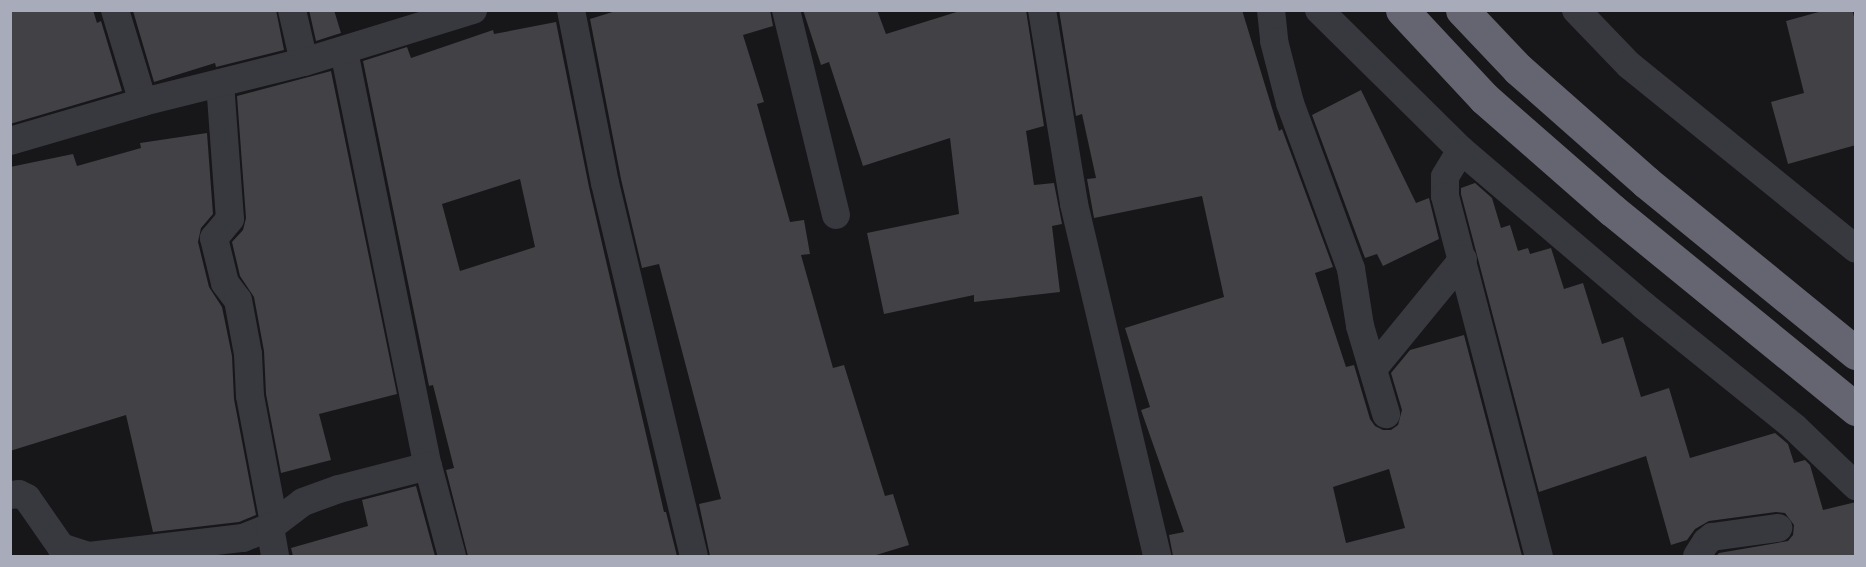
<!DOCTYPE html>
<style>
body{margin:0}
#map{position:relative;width:1866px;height:567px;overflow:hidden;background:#171719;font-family:Montserrat,sans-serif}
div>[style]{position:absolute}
.building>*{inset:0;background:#414146}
.minor>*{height:28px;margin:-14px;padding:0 14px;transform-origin:14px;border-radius:14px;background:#38383f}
.motorway>*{height:33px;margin:-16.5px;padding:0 16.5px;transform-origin:16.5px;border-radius:16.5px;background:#646570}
span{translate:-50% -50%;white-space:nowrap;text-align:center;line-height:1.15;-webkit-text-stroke:4.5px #121214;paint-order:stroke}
.frame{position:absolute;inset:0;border:12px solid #a8abba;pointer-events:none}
</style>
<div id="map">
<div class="building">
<i style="clip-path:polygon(10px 10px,93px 10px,97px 23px,101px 21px,122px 91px,10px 124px)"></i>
<i style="clip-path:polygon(276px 10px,284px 50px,216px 67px,215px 63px,154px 82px,133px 11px)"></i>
<i style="clip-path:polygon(309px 10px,334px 10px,341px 33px,316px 41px)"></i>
<i style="clip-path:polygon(619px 10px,770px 10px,773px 26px,743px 35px,764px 102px,757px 104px,790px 222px,804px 220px,810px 254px,801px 255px,833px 368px,844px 365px,885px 496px,893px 494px,909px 545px,873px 556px,710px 556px,699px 504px,721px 499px,659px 264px,642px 268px,621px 179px,590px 19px)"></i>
<i style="clip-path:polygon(803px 10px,877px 10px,886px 34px,963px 10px,1026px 10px,1044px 126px,1026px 131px,1034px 185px,1054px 183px,1062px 224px,1052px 226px,1060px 292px,974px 302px,974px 295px,884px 314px,867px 233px,959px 214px,950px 138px,863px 166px,829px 62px,821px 65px)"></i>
<i style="clip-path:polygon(evenodd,1059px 10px,1242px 10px,1279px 131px,1282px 129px,1333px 267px,1315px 273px,1346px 367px,1354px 365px,1370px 419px,1375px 426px,1383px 430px,1391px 430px,1398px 425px,1402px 410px,1391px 373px,1410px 350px,1464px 335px,1522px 556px,1173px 556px,1169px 535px,1184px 532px,1141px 410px,1150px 407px,1125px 328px,1224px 297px,1202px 196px,1094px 218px,1087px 179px,1096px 178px,1082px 114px,1076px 116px,1059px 10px,1389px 469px,1405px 528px,1346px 543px,1333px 487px,1389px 469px)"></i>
<i style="clip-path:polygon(1826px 10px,1852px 10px,1856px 23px,1856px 145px,1788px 164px,1771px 102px,1804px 93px,1786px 21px)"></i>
<i style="clip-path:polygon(evenodd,556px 22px,589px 187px,664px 512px,666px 512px,677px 556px,468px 556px,446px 470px,454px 468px,433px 385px,429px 386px,363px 61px,407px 47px,411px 58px,493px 30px,494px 34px,556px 22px,520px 179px,535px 247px,460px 271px,442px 204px,520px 179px)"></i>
<i style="clip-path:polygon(331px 71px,397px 394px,319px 414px,331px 460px,281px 473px,266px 394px,264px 351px,254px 297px,240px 276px,232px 242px,243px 230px,246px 218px,237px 96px)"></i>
<i style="clip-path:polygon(1361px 90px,1416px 203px,1429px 198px,1439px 239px,1383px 266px,1377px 254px,1365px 258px,1312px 115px)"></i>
<i style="clip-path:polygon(207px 133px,213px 214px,201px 228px,198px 242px,209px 287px,222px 307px,232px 356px,234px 399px,256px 515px,239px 522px,153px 532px,126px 415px,10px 451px,10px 167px,73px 154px,77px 166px,141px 148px,140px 143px)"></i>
<i style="clip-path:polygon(1475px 183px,1492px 198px,1501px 228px,1510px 225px,1518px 251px,1528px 248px,1530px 254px,1551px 248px,1564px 289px,1583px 283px,1602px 344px,1623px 337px,1641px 397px,1669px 388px,1690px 458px,1775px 433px,1788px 444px,1794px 463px,1805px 460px,1810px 465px,1823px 510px,1856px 502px,1856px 556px,1716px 556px,1719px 553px,1788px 541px,1793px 535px,1794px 525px,1785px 513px,1776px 512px,1709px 521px,1695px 529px,1687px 540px,1671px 545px,1646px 456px,1539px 492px,1461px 194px,1461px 188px)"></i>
<i style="clip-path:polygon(416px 486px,435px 556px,293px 556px,291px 548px,368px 526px,362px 500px)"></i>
</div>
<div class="minor">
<i style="left:115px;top:10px;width:96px;rotate:73.1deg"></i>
<i style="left:292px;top:10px;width:53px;rotate:77deg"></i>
<i style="left:571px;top:10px;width:176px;rotate:78.9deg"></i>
<i style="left:605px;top:183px;width:383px;rotate:76.6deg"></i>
<i style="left:786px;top:10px;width:211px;rotate:76.3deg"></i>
<i style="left:1042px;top:10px;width:197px;rotate:80.6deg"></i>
<i style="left:1074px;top:204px;width:362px;rotate:76.7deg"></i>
<i style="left:1271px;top:10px;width:31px;rotate:84deg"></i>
<i style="left:1274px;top:41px;width:64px;rotate:75.5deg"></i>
<i style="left:1290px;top:103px;width:177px;rotate:69.8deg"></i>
<i style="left:1351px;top:269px;width:58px;rotate:81deg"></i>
<i style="left:1360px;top:326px;width:92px;rotate:73.5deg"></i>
<i style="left:1319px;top:10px;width:199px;rotate:44.6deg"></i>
<i style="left:1461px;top:150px;width:239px;rotate:40.4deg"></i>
<i style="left:1643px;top:305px;width:194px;rotate:38.9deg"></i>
<i style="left:1794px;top:427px;width:86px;rotate:43.6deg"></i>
<i style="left:1576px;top:10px;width:76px;rotate:46.1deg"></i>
<i style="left:1629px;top:65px;width:292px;rotate:39deg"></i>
<i style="left:344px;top:51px;width:423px;rotate:78.6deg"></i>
<i style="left:428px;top:466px;width:93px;rotate:75.1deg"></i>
<i style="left:220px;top:83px;width:136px;rotate:85.8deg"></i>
<i style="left:230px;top:219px;width:25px;rotate:130deg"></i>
<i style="left:214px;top:238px;width:46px;rotate:76.3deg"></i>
<i style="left:225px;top:283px;width:21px;rotate:53deg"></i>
<i style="left:238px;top:300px;width:55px;rotate:79.5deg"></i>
<i style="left:248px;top:354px;width:42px;rotate:87.3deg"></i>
<i style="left:250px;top:396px;width:129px;rotate:79.3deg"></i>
<i style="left:10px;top:141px;width:139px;rotate:-16.3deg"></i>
<i style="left:143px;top:102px;width:166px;rotate:-14deg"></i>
<i style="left:304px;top:62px;width:177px;rotate:-17.1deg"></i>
<i style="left:1461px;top:150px;width:31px;rotate:121deg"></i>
<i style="left:1445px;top:177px;width:19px;rotate:90deg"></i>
<i style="left:1445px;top:196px;width:372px;rotate:75.4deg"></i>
<i style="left:1373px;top:369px;width:142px;rotate:-50.7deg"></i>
<i style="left:10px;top:495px;width:9px;rotate:-6deg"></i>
<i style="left:19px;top:494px;width:9px;rotate:27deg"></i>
<i style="left:27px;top:498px;width:60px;rotate:55.2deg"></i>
<i style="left:61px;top:547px;width:29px;rotate:18deg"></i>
<i style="left:89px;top:556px;width:155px;rotate:-6.7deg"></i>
<i style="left:243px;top:538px;width:29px;rotate:-22deg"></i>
<i style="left:270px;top:527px;width:41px;rotate:-37.1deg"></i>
<i style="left:303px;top:502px;width:38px;rotate:-20deg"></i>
<i style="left:339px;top:489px;width:92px;rotate:-14.5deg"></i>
<i style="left:270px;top:527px;width:29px;rotate:80deg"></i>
<i style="left:1697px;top:556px;width:17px;rotate:-57deg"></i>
<i style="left:1706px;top:542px;width:8px;rotate:-40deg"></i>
<i style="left:1712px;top:537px;width:67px;rotate:-7.8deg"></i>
</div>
<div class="motorway">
<i style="left:1402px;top:10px;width:120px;rotate:47deg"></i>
<i style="left:1484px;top:98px;width:170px;rotate:41.2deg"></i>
<i style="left:1612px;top:210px;width:315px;rotate:39.2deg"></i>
<i style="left:1462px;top:10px;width:81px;rotate:46.5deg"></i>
<i style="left:1518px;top:69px;width:171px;rotate:41.4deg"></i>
<i style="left:1646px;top:182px;width:271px;rotate:39.2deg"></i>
</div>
<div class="frame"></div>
</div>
